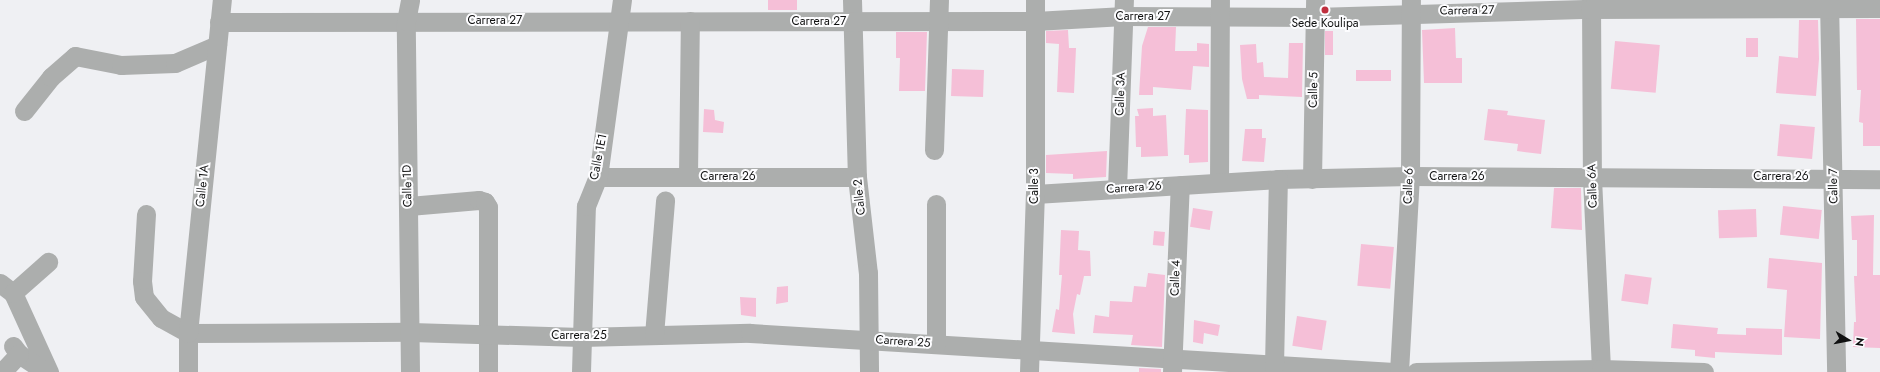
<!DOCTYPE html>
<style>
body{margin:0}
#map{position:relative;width:1880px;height:372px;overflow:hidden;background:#eff0f3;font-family:Jost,sans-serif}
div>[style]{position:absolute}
.building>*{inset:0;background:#f5bfd7;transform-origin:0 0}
.minor>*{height:19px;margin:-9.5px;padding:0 9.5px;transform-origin:9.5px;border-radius:9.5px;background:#acaead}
.dots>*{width:11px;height:11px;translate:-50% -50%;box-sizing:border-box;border:2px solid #fdfdff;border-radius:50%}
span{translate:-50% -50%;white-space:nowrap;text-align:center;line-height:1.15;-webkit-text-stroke:4px #fdfdff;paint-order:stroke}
.street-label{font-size:12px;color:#101111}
.poi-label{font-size:12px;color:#101111}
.north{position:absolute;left:1828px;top:320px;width:40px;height:40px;-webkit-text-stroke:3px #fdfdff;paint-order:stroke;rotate:100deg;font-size:11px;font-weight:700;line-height:16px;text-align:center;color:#101111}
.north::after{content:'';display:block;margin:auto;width:14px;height:18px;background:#101111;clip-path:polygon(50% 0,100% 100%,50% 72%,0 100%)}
</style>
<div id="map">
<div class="building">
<i style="left:768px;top:0;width:29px;height:10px"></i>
<i style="clip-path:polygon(1856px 19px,1880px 19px,1880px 146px,1863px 146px,1863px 123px,1859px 122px,1861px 90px,1857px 90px)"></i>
<i style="clip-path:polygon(1799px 20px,1818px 20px,1819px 59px,1816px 96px,1776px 93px,1779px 56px,1798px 58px)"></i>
<i style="clip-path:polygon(1148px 27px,1176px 27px,1175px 51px,1197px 51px,1197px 43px,1209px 44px,1209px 67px,1193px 66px,1191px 90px,1153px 87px,1153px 95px,1139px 95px,1142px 46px)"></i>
<i style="clip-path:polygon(1455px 28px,1456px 58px,1462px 58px,1462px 83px,1424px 83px,1422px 30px)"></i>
<i style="clip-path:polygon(1068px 30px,1069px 48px,1076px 48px,1074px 93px,1057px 92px,1059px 44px,1046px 43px,1046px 31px)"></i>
<i style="left:1325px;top:31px;width:8px;height:24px"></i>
<i style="clip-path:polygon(896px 32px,927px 32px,925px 91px,899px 91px,900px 58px,896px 58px)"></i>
<i style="left:1758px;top:38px;width:19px;height:12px;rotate:90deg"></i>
<i style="left:1615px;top:41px;width:45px;height:48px;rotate:5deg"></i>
<i style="clip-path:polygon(1289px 43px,1303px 43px,1302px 97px,1259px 95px,1259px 99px,1247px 99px,1242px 79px,1240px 45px,1256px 44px,1257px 63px,1263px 62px,1264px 77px,1288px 78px)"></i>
<i style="left:952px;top:69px;width:32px;height:27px;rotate:2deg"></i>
<i style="left:1356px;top:70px;width:35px;height:11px"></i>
<i style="clip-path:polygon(1153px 108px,1153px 116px,1166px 115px,1168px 156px,1141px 157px,1141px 147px,1136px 147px,1135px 116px,1139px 116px,1137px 109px)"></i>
<i style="clip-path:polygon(704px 109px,714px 110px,715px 120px,724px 122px,723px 133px,703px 132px)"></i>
<i style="clip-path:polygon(1186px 109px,1208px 110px,1208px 162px,1189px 163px,1189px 155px,1184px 155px)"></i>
<i style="clip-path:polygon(1488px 109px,1508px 111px,1507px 115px,1545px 120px,1541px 154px,1517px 151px,1518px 144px,1484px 140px)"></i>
<i style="left:1780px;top:124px;width:35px;height:32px;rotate:5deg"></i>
<i style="clip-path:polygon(1245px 129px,1262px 129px,1262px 138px,1266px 138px,1264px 162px,1242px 161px)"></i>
<i style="clip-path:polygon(1107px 151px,1106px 177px,1073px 179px,1073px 174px,1046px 173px,1046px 155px)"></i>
<i style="clip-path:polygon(1554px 188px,1581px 188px,1582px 230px,1551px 228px)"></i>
<i style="left:1783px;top:206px;width:39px;height:29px;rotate:6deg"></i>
<i style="left:1193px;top:208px;width:20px;height:19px;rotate:9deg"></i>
<i style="left:1756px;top:209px;width:28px;height:38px;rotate:88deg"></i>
<i style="clip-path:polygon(1874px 215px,1873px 275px,1880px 275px,1880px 348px,1853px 347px,1854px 322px,1856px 322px,1854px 276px,1857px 276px,1857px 240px,1852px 240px,1851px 216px)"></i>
<i style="clip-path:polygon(1061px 230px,1079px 231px,1078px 250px,1090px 251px,1091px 276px,1084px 276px,1080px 295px,1077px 294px,1073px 314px,1075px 334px,1052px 332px,1056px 309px,1059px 310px,1062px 275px,1059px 275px)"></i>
<i style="left:1154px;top:231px;width:11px;height:14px;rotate:5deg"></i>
<i style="left:1361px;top:244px;width:33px;height:42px;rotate:5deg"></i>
<i style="clip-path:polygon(1769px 258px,1822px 263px,1820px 339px,1784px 337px,1787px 290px,1767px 288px)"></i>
<i style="clip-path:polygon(1148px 273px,1165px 275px,1162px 347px,1131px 345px,1133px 335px,1093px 333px,1095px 315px,1109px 317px,1110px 301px,1132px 302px,1134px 286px,1146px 287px)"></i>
<i style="left:1625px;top:274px;width:27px;height:27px;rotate:8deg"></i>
<i style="clip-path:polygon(788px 286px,788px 302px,776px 304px,777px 287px)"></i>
<i style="clip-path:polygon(740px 297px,756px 298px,756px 317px,741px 315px)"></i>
<i style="left:1297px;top:316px;width:30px;height:30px;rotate:9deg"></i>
<i style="clip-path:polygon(1194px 320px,1220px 325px,1218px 336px,1204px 333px,1203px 344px,1193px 342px)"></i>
<i style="clip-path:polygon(1673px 324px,1718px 328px,1717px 334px,1746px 335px,1746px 328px,1782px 329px,1782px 355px,1715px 352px,1715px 358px,1695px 356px,1695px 350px,1671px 348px)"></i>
<i style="clip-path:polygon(1139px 368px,1161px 369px,1161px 372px,1139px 372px)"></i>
</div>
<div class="minor">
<i style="left:852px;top:0;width:177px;rotate:88.4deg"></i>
<i style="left:857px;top:177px;width:97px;rotate:83.5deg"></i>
<i style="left:868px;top:273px;width:99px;rotate:89.4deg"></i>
<i style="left:1591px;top:0;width:178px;rotate:89.7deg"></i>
<i style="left:1592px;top:178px;width:194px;rotate:87.3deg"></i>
<i style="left:1829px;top:0;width:372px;rotate:88.9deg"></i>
<i style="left:219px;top:22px;width:816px;rotate:-0.07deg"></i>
<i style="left:1035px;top:21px;width:89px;rotate:-3.2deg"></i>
<i style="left:1124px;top:16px;width:191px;rotate:0.3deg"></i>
<i style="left:1315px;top:17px;width:275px;rotate:-1.7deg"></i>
<i style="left:1590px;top:9px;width:290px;rotate:-0.2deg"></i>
<i style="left:24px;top:111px;width:43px;rotate:-51.5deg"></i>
<i style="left:51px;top:77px;width:32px;rotate:-41deg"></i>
<i style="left:75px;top:56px;width:47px;rotate:11.1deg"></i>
<i style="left:121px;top:65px;width:54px;rotate:-2.1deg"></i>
<i style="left:175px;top:63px;width:46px;rotate:-23.2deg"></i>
<i style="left:934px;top:150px;width:150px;rotate:-88.1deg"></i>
<i style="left:688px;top:176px;width:155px;rotate:-89.3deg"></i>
<i style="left:598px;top:177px;width:259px"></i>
<i style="left:1312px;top:179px;width:179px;rotate:-89deg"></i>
<i style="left:1219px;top:182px;width:182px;rotate:-89.7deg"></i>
<i style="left:1117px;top:189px;width:189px;rotate:-87.9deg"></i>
<i style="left:1035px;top:194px;width:243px;rotate:-3.5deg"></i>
<i style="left:1278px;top:179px;width:132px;rotate:-1.3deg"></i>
<i style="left:1410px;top:176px;width:470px;rotate:0.4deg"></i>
<i style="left:409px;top:206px;width:70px;rotate:-4.9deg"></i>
<i style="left:479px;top:200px;width:6px;rotate:18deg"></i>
<i style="left:485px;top:202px;width:6px;rotate:59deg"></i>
<i style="left:488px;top:207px;width:165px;rotate:90deg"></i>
<i style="left:146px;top:214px;width:67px;rotate:93.4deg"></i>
<i style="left:142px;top:281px;width:16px;rotate:83deg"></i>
<i style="left:144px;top:297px;width:27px;rotate:51deg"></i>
<i style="left:161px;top:318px;width:31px;rotate:29deg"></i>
<i style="left:188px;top:333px;width:223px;rotate:-0.3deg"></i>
<i style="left:411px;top:332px;width:170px;rotate:1.7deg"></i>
<i style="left:581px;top:337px;width:169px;rotate:-1.4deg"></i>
<i style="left:750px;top:333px;width:645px;rotate:3.47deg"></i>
<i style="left:0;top:283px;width:16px;rotate:38deg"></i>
<i style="left:13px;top:293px;width:87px;rotate:65.5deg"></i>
<i style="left:13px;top:293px;width:47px;rotate:-41.5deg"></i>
<i style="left:654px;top:335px;width:135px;rotate:-85.3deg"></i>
<i style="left:936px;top:344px;width:140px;rotate:-90deg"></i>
<i style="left:13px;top:346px;width:10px;rotate:53deg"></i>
<i style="left:19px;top:354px;width:32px;rotate:34deg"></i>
<i style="left:1274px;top:366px;width:187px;rotate:-88.8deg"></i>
<i style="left:2px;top:372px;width:25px;rotate:-47deg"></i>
<i style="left:188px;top:372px;width:39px;rotate:-90deg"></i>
<i style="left:188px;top:333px;width:335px;rotate:-84.2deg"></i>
<i style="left:410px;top:372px;width:351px;rotate:-90.7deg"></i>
<i style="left:406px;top:21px;width:21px;rotate:-79deg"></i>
<i style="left:581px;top:372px;width:166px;rotate:-88.3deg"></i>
<i style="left:586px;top:206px;width:31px;rotate:-68deg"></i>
<i style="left:598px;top:177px;width:179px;rotate:-82.3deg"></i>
<i style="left:1029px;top:372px;width:178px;rotate:-88.1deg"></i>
<i style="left:1035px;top:194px;width:194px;rotate:-90deg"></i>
<i style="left:1172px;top:372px;width:187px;rotate:-87.6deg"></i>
<i style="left:1399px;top:372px;width:196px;rotate:-86.8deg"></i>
<i style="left:1410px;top:176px;width:176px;rotate:-89.7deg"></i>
<i style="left:1416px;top:372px;width:185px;rotate:-0.9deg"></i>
<i style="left:1601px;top:369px;width:103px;rotate:1.7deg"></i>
</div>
<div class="dots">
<i style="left:1325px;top:10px;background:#c0303f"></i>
</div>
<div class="street-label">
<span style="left:1467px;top:11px;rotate:-1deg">Carrera 27</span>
<span style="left:1143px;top:17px">Carrera 27</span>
<span style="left:495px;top:21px">Carrera 27</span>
<span style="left:819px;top:22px">Carrera 27</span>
<span style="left:1314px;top:90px;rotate:-89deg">Calle 5</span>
<span style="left:1121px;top:94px;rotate:-88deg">Calle 3A</span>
<span style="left:599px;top:157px;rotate:-79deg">Calle 1E1</span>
<span style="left:728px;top:177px">Carrera 26</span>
<span style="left:1457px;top:177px">Carrera 26</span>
<span style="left:1781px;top:177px">Carrera 26</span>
<span style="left:203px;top:186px;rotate:-84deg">Calle 1A</span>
<span style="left:408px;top:186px;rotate:-91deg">Calle 1D</span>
<span style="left:1035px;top:186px;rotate:-90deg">Calle 3</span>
<span style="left:1409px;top:186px;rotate:-88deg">Calle 6</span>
<span style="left:1593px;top:186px;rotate:-92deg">Calle 6A</span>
<span style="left:1834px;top:186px;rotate:-91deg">Calle 7</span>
<span style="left:1134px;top:188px;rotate:-4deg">Carrera 26</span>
<span style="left:860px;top:197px;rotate:-96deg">Calle 2</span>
<span style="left:1176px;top:278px;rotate:-88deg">Calle 4</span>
<span style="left:579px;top:336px">Carrera 25</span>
<span style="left:903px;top:342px;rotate:4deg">Carrera 25</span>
</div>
<div class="poi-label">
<span style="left:1325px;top:24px">Sede Koulipa</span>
</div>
<div class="north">N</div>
</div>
